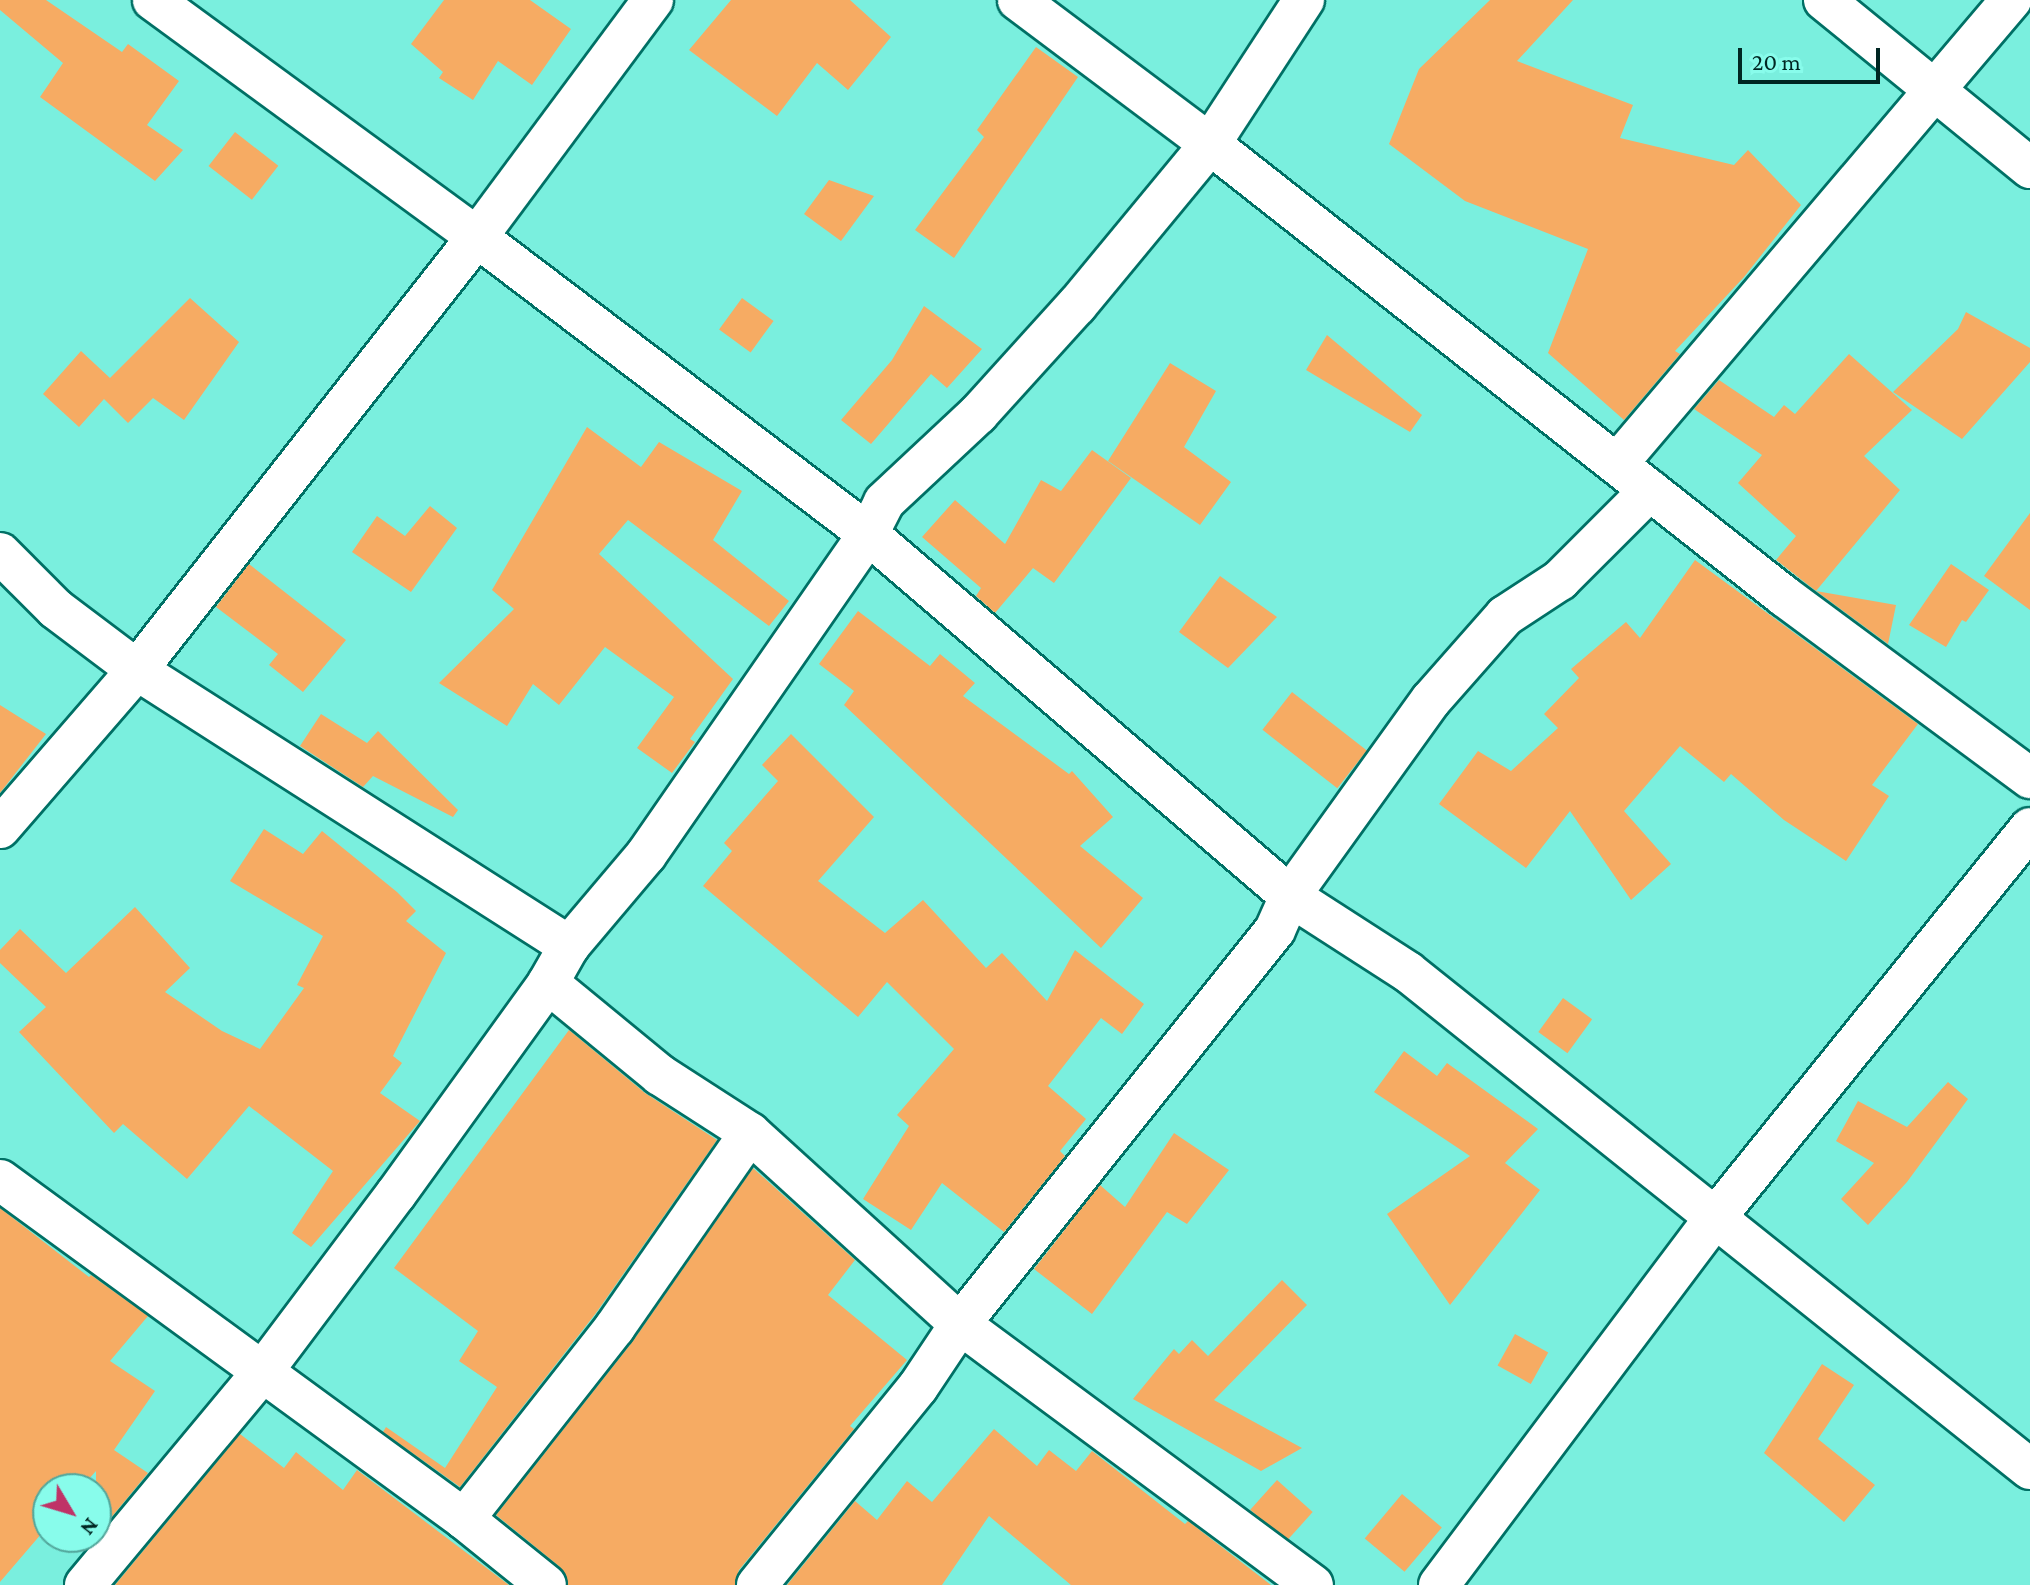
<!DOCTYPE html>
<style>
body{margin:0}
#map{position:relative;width:2030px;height:1585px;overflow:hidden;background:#7aefde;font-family:"Crimson Pro",serif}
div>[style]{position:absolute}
.building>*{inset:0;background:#f6ab63;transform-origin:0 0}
.roads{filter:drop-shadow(2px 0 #007065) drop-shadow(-2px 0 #007065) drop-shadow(0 2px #007065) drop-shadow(0 -2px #007065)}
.minor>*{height:40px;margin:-20px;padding:0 20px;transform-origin:20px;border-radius:20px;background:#fff}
span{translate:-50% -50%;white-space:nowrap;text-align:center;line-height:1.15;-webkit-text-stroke:6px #88fceb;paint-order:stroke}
.north{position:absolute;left:32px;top:1473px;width:80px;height:80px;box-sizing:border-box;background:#88fceb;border:2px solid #52a69b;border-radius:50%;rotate:128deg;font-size:22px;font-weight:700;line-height:32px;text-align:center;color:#002622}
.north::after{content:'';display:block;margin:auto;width:28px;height:36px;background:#bf3367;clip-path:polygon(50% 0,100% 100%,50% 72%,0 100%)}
.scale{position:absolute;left:1738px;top:48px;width:142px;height:36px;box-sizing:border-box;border:4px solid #002622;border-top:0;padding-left:10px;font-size:24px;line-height:28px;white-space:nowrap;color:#002622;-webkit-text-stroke:6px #88fceb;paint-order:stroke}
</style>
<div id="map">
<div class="building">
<i style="clip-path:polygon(0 0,46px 0,122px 52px,128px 44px,179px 81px,147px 125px,183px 150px,155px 181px,40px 97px,63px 63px,0 10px)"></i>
<i style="clip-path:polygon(444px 0,530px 0,571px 29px,532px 85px,498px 61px,473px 100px,439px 78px,443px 72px,411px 44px)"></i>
<i style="clip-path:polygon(731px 0,850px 0,891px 37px,848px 90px,817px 63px,777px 116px,689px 50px)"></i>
<i style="clip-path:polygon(1490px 0,1573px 0,1517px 61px,1633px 105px,1620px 138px,1734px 165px,1748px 150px,1801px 205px,1744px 277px,1675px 351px,1680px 354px,1624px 420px,1548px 353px,1588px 249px,1465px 201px,1389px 144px,1419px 69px)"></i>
<i style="clip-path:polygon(1036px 47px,1078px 77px,954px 258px,915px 230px,984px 137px,977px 130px)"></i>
<i style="left:235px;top:132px;width:55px;height:43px;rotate:38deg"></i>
<i style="clip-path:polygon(829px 180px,874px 196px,841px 241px,804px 214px)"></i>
<i style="clip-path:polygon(190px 298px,239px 342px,184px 420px,153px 398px,128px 423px,104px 399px,79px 427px,43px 394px,81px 351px,110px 378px)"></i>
<i style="left:742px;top:298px;width:39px;height:39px;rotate:36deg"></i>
<i style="clip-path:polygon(924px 306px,982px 349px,947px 388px,931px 374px,871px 444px,841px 420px,892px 360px)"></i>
<i style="clip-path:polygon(1966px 312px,2030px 348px,2030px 362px,1962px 439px,1893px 392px,1958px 329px)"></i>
<i style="clip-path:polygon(1327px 335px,1422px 415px,1410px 432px,1306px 370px)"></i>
<i style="clip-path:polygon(1849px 354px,1912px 410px,1864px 456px,1900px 490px,1816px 591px,1776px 560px,1796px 536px,1738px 483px,1762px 455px,1694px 409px,1719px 380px,1774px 417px,1784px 405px,1795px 414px)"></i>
<i style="clip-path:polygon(1170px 363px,1216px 391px,1184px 447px,1231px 482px,1200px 525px,1108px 461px)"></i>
<i style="clip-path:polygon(587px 427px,641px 467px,659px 442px,742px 491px,713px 540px,789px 601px,769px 626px,628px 520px,599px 554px,733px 679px,690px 739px,695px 742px,672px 773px,637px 748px,674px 697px,605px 647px,559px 705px,533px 684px,507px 726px,439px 683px,514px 609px,492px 590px)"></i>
<i style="clip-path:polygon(1092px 450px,1131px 478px,1054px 583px,1033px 568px,995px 613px,976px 596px,981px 588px,922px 537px,955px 500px,1005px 544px,1041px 480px,1061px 491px)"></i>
<i style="clip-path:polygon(430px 506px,457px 528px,411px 592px,352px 552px,377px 516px,405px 536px)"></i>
<i style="clip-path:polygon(2030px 513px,2030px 610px,1984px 576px)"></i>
<i style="clip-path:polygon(1695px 560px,1918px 724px,1872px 785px,1889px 796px,1846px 861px,1784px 820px,1731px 774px,1724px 782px,1680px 746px,1624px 811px,1671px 864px,1631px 900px,1570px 811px,1526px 868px,1439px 804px,1478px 751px,1511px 771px,1558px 728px,1544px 714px,1579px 678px,1571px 669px,1626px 622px,1640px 638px)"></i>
<i style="clip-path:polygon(249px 564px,346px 640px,303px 692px,269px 665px,278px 654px,216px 607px)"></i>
<i style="clip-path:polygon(1951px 564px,1989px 590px,1966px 622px,1962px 620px,1946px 647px,1909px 625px)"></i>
<i style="clip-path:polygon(1220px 576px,1277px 617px,1228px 668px,1179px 632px)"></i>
<i style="clip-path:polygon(1816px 591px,1896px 605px,1888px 644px)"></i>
<i style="clip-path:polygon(858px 611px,930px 666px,940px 654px,975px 683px,963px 696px,1069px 774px,1072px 771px,1113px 817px,1080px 846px,1143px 898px,1101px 948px,844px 705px,854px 691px,819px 664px)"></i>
<i style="left:1292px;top:692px;width:95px;height:48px;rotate:38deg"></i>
<i style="clip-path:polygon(0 705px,46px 734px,0 793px)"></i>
<i style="clip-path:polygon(321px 714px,367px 743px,378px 731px,458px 810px,453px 817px,373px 776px,363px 787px,300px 746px)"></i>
<i style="clip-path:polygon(791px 734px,874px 817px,818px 881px,885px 933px,923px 900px,986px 968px,1002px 953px,1047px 1001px,1075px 950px,1144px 1004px,1122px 1034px,1101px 1018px,1048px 1086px,1086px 1119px,1060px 1151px,1065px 1156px,1004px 1232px,942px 1183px,911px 1230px,863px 1199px,909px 1126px,897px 1115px,954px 1049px,887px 982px,858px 1017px,703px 886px,732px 851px,724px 843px,778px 781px,762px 765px)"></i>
<i style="clip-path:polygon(264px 829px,303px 854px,322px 831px,397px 892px,416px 911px,406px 921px,446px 953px,393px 1056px,402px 1063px,380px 1093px,420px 1121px,311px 1247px,292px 1233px,333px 1171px,249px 1106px,187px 1179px,123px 1124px,114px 1133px,19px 1032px,46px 1007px,0 963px,0 950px,20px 929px,66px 973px,135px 907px,190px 968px,165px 992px,222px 1031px,260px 1049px,304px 988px,297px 985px,323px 936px,230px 881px)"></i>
<i style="left:1563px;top:998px;width:36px;height:42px;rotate:36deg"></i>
<i style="clip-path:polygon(569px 1030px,645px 1093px,717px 1140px,596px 1313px,460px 1487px,383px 1432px,386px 1427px,445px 1468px,497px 1387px,459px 1361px,478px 1331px,394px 1268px)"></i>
<i style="clip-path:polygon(1404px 1051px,1437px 1076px,1447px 1063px,1538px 1129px,1505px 1163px,1540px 1190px,1450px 1305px,1387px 1214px,1470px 1156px,1374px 1092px)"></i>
<i style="clip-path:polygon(1948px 1082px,1968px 1099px,1907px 1182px,1868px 1225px,1841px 1199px,1874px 1163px,1836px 1141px,1858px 1101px,1907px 1127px)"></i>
<i style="clip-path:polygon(1174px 1133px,1229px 1170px,1187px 1224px,1167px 1212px,1092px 1314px,1034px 1269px,1100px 1185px,1125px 1207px)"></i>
<i style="clip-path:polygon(753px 1168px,855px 1260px,828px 1295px,907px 1360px,850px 1426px,854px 1429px,739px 1570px,735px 1585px,568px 1585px,560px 1567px,496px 1515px,633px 1341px)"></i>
<i style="clip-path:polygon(0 1208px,89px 1277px,91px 1275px,148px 1316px,110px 1361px,155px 1391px,114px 1450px,148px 1473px,96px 1536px,96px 1471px,80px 1489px,48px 1489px,48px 1526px,0 1582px)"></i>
<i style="clip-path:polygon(1282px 1280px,1307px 1305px,1214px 1400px,1302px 1448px,1261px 1471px,1133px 1399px,1174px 1349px,1179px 1354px,1192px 1340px,1208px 1356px)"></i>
<i style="left:1515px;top:1334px;width:38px;height:36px;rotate:29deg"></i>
<i style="clip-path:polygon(1822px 1364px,1854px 1385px,1818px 1439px,1875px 1485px,1844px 1522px,1764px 1453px)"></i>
<i style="clip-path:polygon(994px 1429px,1037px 1466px,1049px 1450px,1076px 1471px,1092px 1451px,1185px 1524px,1188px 1521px,1271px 1585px,1071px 1585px,989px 1516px,942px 1585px,787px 1585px,855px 1501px,877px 1520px,907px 1481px,932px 1502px)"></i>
<i style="clip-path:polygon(240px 1434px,284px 1468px,296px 1452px,343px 1490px,357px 1470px,509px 1585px,115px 1585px)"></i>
<i style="left:1277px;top:1480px;width:48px;height:40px;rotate:42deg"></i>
<i style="left:1402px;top:1494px;width:52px;height:58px;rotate:40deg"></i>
</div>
<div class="roads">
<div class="minor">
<i style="left:153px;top:0;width:401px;rotate:36.2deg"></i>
<i style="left:477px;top:237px;width:491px;rotate:37.2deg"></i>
<i style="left:868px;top:534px;width:556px;rotate:40.62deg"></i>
<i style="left:1290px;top:896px;width:140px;rotate:32.8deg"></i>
<i style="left:1408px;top:972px;width:796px;rotate:38.63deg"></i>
<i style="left:1018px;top:0;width:240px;rotate:36.9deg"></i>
<i style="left:1210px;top:144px;width:731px;rotate:38.22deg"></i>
<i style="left:1784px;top:596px;width:306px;rotate:36.5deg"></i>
<i style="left:1824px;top:0;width:266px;rotate:39.2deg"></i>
<i style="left:1617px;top:464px;width:609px;rotate:-49.66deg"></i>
<i style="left:0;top:553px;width:79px;rotate:45deg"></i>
<i style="left:56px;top:609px;width:101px;rotate:37deg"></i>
<i style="left:137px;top:670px;width:513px;rotate:32.57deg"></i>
<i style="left:0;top:828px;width:209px;rotate:-49.1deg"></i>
<i style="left:137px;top:670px;width:551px;rotate:-51.86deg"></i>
<i style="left:477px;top:237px;width:295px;rotate:-53.4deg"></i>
<i style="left:548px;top:983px;width:145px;rotate:39.4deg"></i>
<i style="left:660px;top:1075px;width:107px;rotate:32.8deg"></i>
<i style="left:750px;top:1133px;width:284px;rotate:42.3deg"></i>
<i style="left:960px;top:1324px;width:439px;rotate:36.5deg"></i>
<i style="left:0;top:1180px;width:575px;rotate:36.15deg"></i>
<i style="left:464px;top:1519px;width:105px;rotate:38.8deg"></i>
<i style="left:464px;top:1519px;width:244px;rotate:-51.8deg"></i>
<i style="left:615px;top:1327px;width:236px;rotate:-55.2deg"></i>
<i style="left:85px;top:1585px;width:278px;rotate:-50.2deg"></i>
<i style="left:263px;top:1371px;width:221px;rotate:-53.1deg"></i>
<i style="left:396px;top:1194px;width:260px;rotate:-54.2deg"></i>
<i style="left:548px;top:983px;width:43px;rotate:-60.4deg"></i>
<i style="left:569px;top:946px;width:119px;rotate:-49.8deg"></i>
<i style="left:646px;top:855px;width:390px;rotate:-55.3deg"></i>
<i style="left:868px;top:534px;width:36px;rotate:-63deg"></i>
<i style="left:884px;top:502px;width:129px;rotate:-43.1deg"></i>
<i style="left:978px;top:414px;width:147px;rotate:-47.8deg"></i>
<i style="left:1077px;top:305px;width:209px;rotate:-50.4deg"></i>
<i style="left:1210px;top:144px;width:172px;rotate:-56.9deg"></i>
<i style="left:757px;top:1585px;width:255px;rotate:-50.9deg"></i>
<i style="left:918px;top:1387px;width:76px;rotate:-56.3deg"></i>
<i style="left:960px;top:1324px;width:504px;rotate:-51.36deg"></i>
<i style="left:1275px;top:930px;width:37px;rotate:-66deg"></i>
<i style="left:1290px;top:896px;width:241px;rotate:-54.3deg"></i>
<i style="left:1431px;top:700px;width:112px;rotate:-48.6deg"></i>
<i style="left:1505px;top:616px;width:66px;rotate:-33.2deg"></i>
<i style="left:1560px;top:580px;width:127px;rotate:-45deg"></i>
<i style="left:1439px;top:1585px;width:459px;rotate:-53.1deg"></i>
<i style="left:1715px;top:1218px;width:501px;rotate:-51.07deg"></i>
</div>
</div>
<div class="north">N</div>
<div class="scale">20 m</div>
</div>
